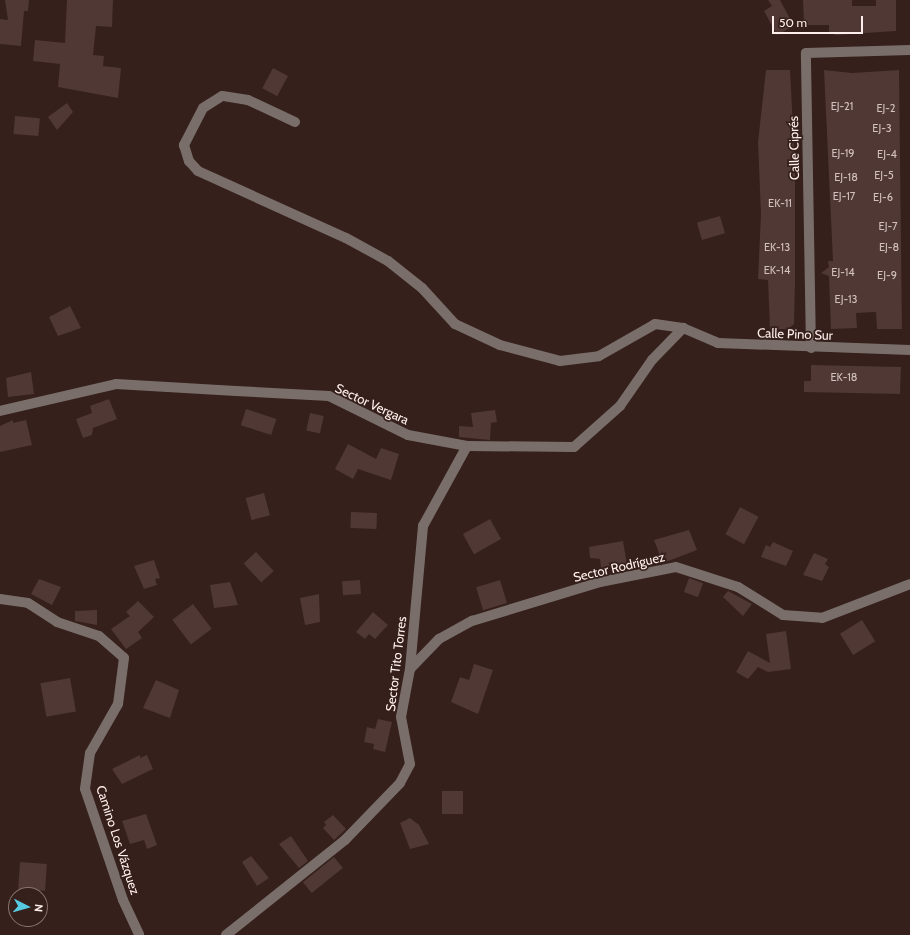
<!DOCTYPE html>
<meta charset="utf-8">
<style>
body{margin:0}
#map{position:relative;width:910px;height:935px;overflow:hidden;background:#35201b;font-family:Cabin,sans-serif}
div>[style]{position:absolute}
.building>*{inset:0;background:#503834;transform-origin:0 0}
.minor>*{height:10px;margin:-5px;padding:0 5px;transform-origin:5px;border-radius:5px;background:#7a6e6b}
span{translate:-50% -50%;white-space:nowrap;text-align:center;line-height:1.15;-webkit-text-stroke:3.5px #35201b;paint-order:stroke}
.number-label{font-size:11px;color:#d3c1be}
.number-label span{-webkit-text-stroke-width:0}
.street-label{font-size:13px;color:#ffefec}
.north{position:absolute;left:8px;top:887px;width:40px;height:40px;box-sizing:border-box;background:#35201b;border:1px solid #86736f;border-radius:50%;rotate:96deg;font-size:11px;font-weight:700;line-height:16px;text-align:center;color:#ffefec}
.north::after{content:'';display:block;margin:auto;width:14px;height:18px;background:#55cae0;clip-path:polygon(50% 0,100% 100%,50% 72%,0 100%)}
.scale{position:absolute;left:772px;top:16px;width:91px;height:18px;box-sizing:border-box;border:2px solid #ffefec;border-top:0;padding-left:5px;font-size:12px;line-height:14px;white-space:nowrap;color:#ffefec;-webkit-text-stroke:3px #35201b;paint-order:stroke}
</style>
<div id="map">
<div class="building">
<i style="clip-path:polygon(5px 0,29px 0,28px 11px,24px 11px,21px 46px,0 44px,0 19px,8px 20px)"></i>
<i style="clip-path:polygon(67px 0,113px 0,112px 27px,96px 26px,93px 55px,104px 56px,103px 66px,121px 68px,118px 98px,58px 87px,60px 64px,33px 61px,35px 40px,65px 43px)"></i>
<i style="clip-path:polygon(768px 0,780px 0,794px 26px,777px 35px,764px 11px,772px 6px)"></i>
<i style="clip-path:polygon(803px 0,852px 0,852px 6px,876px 6px,876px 0,896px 0,896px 31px,836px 35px,829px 32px,829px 25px,804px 25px)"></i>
<i style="left:273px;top:68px;width:17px;height:23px;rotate:28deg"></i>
<i style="clip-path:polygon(766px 70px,790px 70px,795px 167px,795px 283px,794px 324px,788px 329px,770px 329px,768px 280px,758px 279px,761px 214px,758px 142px)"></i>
<i style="clip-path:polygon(824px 70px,852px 73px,899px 70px,902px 329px,877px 329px,876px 312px,856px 313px,857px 328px,831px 329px,829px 276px,821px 273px,829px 267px,828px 261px,833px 261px)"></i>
<i style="clip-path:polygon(67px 103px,73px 112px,57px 130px,48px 117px)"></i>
<i style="left:15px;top:116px;width:25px;height:18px;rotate:5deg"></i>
<i style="left:720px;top:216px;width:18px;height:24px;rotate:74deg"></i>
<i style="clip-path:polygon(70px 306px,81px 328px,58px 336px,49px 317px)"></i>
<i style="clip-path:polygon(811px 365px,901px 367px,900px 394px,804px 392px,804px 381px,811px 381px)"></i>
<i style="clip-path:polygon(31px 372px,34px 394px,8px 397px,6px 378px)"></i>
<i style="clip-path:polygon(109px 399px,117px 419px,93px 428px,92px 435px,83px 438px,76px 419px,92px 413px,90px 406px)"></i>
<i style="left:246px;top:409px;width:32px;height:17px;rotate:18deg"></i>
<i style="clip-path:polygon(495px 410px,497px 422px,491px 423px,490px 440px,459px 437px,459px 426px,473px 427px,471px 413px)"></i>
<i style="left:310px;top:413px;width:14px;height:18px;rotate:12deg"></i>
<i style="clip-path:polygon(13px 420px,13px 423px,26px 420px,32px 445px,0 452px,0 426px)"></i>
<i style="clip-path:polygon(348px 444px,376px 459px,381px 448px,399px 454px,391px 480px,358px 469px,353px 479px,335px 469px)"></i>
<i style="left:264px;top:493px;width:23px;height:19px;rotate:75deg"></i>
<i style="left:740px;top:507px;width:21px;height:31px;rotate:28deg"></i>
<i style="left:351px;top:512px;width:26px;height:16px;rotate:2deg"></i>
<i style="left:490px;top:519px;width:23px;height:31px;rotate:61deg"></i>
<i style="clip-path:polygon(689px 530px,697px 550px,663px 563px,654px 540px)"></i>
<i style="clip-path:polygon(623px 541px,627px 565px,601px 568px,600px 559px,590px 558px,589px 547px)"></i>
<i style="clip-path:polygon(773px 542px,793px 551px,786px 566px,761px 557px,766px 545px,770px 547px)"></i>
<i style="left:256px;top:552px;width:26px;height:17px;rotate:47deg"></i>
<i style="clip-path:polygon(814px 553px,828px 559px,825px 564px,829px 567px,822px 581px,803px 575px)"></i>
<i style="clip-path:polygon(154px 560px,160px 578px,155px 579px,157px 585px,144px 589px,134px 566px)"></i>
<i style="left:689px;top:578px;width:15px;height:15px;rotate:20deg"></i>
<i style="clip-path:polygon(39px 579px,61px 587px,52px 605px,31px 594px)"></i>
<i style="left:360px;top:580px;width:14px;height:18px;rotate:86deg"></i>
<i style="left:500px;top:580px;width:24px;height:25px;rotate:73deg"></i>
<i style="clip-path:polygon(230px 582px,238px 605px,214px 608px,210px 585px)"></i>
<i style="clip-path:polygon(728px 591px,752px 604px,743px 616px,723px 597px)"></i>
<i style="clip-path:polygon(319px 594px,320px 622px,305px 625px,300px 598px)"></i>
<i style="clip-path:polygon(138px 601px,154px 617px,138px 632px,142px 638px,126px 649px,111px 629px,130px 616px,126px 612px)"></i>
<i style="left:193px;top:604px;width:31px;height:26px;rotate:53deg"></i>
<i style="clip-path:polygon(97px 610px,97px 625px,75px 621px,75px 611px)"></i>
<i style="clip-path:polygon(373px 612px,388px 625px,375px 639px,369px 634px,365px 639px,356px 632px)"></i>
<i style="left:862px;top:620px;width:25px;height:26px;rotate:58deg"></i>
<i style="clip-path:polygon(786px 631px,791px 669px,768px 672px,758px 667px,748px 679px,736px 672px,748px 651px,770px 663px,766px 634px)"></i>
<i style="clip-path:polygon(474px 664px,493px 670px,478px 714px,451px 702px,460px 677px,469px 680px)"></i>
<i style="left:70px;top:678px;width:34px;height:30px;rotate:80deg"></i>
<i style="clip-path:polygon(156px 680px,179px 690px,170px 718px,143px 708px)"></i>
<i style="clip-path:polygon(378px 719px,392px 722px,385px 752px,373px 749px,374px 744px,364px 742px,367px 727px,375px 729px)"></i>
<i style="clip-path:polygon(140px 755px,140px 758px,147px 755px,153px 769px,122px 784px,112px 769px)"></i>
<i style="left:442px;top:791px;width:21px;height:23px"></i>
<i style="clip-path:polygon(146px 814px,157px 845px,147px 849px,144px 840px,130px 844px,122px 821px)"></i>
<i style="clip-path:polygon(333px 815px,346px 829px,334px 840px,323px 828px,326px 825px,324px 822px)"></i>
<i style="clip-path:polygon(410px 818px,419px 825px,429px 844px,410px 849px,400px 823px)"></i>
<i style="clip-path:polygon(291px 836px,308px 861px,299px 868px,279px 844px)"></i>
<i style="clip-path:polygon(251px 856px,269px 878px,257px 886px,242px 862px)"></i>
<i style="left:334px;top:857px;width:14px;height:40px;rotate:51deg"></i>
<i style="left:20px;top:862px;width:27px;height:27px;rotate:4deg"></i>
</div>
<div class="minor">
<i style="left:295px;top:122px;width:52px;rotate:-154.9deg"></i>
<i style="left:248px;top:100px;width:26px;rotate:-171deg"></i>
<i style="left:222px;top:96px;width:22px;rotate:148deg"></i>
<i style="left:203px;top:108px;width:42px;rotate:117.2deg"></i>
<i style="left:184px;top:145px;width:17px;rotate:73deg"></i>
<i style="left:189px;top:161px;width:13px;rotate:48deg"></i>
<i style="left:198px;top:171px;width:162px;rotate:24.4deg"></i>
<i style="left:346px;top:238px;width:48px;rotate:28.7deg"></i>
<i style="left:388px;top:261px;width:43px;rotate:38.5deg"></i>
<i style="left:422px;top:288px;width:49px;rotate:47.5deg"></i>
<i style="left:455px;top:324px;width:50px;rotate:25deg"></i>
<i style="left:500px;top:345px;width:62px;rotate:14.9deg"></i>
<i style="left:560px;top:361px;width:39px;rotate:-7deg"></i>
<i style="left:599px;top:356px;width:64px;rotate:-29.7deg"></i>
<i style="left:655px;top:324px;width:28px;rotate:8deg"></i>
<i style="left:683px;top:328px;width:38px;rotate:23deg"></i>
<i style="left:718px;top:343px;width:192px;rotate:2.1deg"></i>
<i style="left:811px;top:348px;width:295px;rotate:-91deg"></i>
<i style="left:806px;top:53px;width:104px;rotate:-1.7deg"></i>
<i style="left:0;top:411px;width:119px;rotate:-13.1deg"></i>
<i style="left:116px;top:384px;width:120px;rotate:3.3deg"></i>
<i style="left:236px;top:391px;width:93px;rotate:3.1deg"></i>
<i style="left:329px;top:396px;width:88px;rotate:26.3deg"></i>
<i style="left:408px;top:435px;width:60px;rotate:10.6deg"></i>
<i style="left:467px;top:446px;width:107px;rotate:0.5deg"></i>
<i style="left:574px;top:447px;width:62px;rotate:-41.7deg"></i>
<i style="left:620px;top:406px;width:56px;rotate:-55.2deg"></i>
<i style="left:652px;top:360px;width:45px;rotate:-45.9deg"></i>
<i style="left:0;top:599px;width:28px;rotate:8deg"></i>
<i style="left:28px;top:603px;width:35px;rotate:33deg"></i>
<i style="left:57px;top:622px;width:44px;rotate:18.4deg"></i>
<i style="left:99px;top:636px;width:33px;rotate:41deg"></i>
<i style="left:124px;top:658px;width:46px;rotate:97.4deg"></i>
<i style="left:118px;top:704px;width:56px;rotate:119.7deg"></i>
<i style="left:90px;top:753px;width:36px;rotate:98deg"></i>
<i style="left:85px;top:789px;width:117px;rotate:71.1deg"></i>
<i style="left:123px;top:900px;width:38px;rotate:65deg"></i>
<i style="left:410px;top:669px;width:42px;rotate:-46deg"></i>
<i style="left:439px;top:639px;width:38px;rotate:-29deg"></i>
<i style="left:472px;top:621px;width:134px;rotate:-16.9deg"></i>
<i style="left:600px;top:582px;width:77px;rotate:-11.2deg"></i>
<i style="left:676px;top:567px;width:65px;rotate:17.9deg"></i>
<i style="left:738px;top:587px;width:53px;rotate:31.9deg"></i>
<i style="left:783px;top:615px;width:39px;rotate:4deg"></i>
<i style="left:822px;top:618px;width:94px;rotate:-21.1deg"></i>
<i style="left:226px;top:935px;width:152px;rotate:-38.6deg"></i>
<i style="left:345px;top:840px;width:79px;rotate:-46deg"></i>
<i style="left:400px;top:783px;width:21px;rotate:-62deg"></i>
<i style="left:410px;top:764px;width:48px;rotate:-100.8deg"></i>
<i style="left:401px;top:717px;width:49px;rotate:-79.4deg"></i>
<i style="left:410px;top:669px;width:144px;rotate:-84.8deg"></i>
<i style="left:423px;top:526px;width:91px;rotate:-61.2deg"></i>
</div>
<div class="number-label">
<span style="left:842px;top:106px">EJ-21</span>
<span style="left:886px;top:108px">EJ-2</span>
<span style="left:882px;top:128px">EJ-3</span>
<span style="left:843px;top:153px">EJ-19</span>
<span style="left:887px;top:154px">EJ-4</span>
<span style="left:884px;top:175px">EJ-5</span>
<span style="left:846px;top:177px">EJ-18</span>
<span style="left:844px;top:196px">EJ-17</span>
<span style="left:883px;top:197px">EJ-6</span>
<span style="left:780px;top:203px">EK-11</span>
<span style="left:888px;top:226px">EJ-7</span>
<span style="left:777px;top:247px">EK-13</span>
<span style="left:889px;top:247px">EJ-8</span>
<span style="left:777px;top:270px">EK-14</span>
<span style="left:843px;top:272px">EJ-14</span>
<span style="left:887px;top:275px">EJ-9</span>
<span style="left:846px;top:299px">EJ-13</span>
<span style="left:844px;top:377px">EK-18</span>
</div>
<div class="street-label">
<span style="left:794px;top:148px;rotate:-91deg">Calle Ciprés</span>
<span style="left:795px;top:334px;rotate:2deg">Calle Pino Sur</span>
<span style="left:372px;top:404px;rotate:25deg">Sector Vergara</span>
<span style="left:619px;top:567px;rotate:-13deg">Sector Rodríguez</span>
<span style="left:396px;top:664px;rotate:-83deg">Sector Tito Torres</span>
<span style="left:118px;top:840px;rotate:72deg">Camino Los Vázquez</span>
</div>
<div class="north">N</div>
<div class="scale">50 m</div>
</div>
